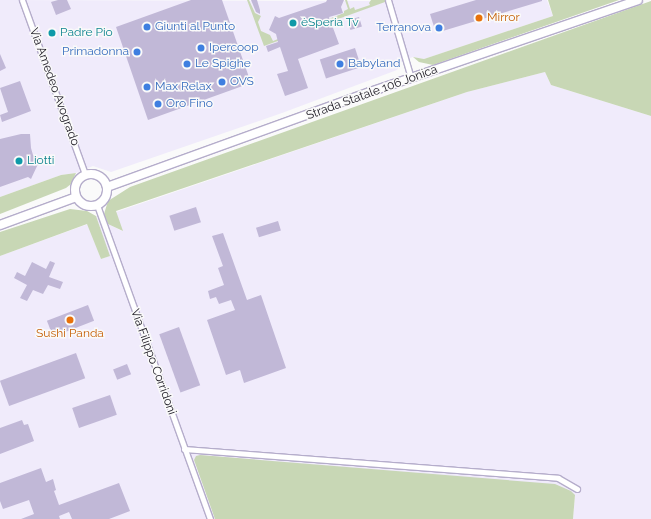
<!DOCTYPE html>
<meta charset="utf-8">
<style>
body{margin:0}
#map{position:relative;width:651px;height:519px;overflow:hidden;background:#fafafa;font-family:Raleway,sans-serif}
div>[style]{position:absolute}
.built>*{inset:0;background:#f0ebfb}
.green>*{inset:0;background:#c8d7b5}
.building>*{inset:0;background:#c1b8d7;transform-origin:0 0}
.roads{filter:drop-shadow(1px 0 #b5adcb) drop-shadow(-1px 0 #b5adcb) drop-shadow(0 1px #b5adcb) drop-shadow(0 -1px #b5adcb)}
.street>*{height:5px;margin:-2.5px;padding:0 2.5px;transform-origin:2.5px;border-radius:2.5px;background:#fff}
.primary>*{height:8px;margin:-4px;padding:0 4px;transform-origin:4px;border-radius:4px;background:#fff}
.primary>.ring{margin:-4px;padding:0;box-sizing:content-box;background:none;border:8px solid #fff;border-radius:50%}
.dots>*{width:11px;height:11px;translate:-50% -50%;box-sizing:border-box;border:2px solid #fafafa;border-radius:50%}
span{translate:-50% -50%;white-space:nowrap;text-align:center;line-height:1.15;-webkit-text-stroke:3px #fafafa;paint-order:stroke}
.food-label{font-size:12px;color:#c56008}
.left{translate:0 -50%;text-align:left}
.culture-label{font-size:12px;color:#0d838f}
.shop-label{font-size:12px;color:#366cbe}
.right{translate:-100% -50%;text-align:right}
.street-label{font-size:12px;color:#191620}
</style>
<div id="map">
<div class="built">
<i style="clip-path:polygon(0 0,385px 1px,385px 0,547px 0,553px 16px,424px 59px,413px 57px,402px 61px,397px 70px,282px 113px,111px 172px,93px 166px,76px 173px,61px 175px,0 197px)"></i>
<i style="clip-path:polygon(545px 72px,551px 85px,651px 116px,651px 519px,573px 519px,575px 495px,194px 460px,215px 519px,0 519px,0 256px,88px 224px,101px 259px,109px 256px,96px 216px,104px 214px,109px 224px,122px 231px,116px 212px,467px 92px)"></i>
</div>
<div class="green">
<i style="clip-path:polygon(247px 0,249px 0,255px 13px,261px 16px,258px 22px,261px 31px,270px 35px,273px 41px,344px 13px,344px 11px,348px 9px,345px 0,347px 0,350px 9px,354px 7px,355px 10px,370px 5px,369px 3px,371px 0,385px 0,385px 2px,264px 46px)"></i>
<i style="clip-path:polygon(548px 0,619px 0,433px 65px,419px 62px,413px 57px,424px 59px,553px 16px)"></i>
<i style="clip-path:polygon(651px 1px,651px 116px,551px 85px,545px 72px,467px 92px,116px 211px,123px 231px,108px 224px,104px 214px,108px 201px,130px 187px)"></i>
<i style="clip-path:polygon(76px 173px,71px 184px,66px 188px,0 214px,0 197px,61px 175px)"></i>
<i style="clip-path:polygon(70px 209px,87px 211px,96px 216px,110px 256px,101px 259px,87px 224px,0 256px,0 232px)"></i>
<i style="clip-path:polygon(200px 455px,555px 484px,571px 491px,575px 495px,573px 519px,215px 519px,194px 460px,196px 456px)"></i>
</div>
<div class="building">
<i style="clip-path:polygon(58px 0,67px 0,71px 9px,56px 15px,51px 2px)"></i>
<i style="clip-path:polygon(191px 0,222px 0,251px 83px,148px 120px,116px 27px)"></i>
<i style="clip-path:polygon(251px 0,257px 0,260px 10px,260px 14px,256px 12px)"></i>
<i style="clip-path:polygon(327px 0,344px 0,341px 7px,343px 13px,329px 17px,339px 44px,298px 59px,308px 88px,285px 96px,277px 74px,288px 71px,280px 47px,268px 52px,266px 46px,278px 42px,276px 34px,269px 30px,275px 16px,279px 18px,326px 2px)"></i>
<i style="clip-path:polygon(476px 0,542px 0,542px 1px,436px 33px,430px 14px)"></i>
<i style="left:359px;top:17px;width:10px;height:12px;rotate:73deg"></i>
<i style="left:355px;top:48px;width:20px;height:37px;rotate:72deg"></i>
<i style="clip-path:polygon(0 54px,6px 68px,0 71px)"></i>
<i style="clip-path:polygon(20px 81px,31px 111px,2px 122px,0 115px,8px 112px,0 88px)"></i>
<i style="clip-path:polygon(21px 134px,30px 134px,31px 148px,33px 155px,39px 158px,37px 163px,38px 164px,31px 179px,28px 177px,0 187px,0 139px)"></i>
<i style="left:196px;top:207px;width:16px;height:28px;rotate:72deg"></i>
<i style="left:278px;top:221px;width:10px;height:23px;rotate:73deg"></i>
<i style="clip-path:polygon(223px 233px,247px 300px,261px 295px,286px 368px,244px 383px,240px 370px,226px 375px,207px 320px,235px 310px,231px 300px,219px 304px,216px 297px,210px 299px,208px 291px,224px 285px,218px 268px,223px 266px,212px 236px)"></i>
<i style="clip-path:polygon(50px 261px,55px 263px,49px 277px,63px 282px,60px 289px,48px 285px,43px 294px,33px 290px,27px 301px,20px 298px,27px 285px,14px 278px,17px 272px,25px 276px,32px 262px,46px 269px)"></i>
<i style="left:88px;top:305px;width:17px;height:44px;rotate:69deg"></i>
<i style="left:179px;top:327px;width:62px;height:21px;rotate:70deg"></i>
<i style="left:76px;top:353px;width:27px;height:81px;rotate:70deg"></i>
<i style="left:127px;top:364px;width:11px;height:15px;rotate:68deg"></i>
<i style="left:110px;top:395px;width:21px;height:40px;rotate:71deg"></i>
<i style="clip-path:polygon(22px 420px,24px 425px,28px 424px,34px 441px,0 454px,0 428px)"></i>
<i style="clip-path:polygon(41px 468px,46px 482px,53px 479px,56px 490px,54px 491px,59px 505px,119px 483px,130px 511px,109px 519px,72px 519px,69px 512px,59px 516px,60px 519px,21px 519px,34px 514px,29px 500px,3px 509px,0 501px,0 483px)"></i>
</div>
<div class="roads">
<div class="street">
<i style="left:22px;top:0;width:185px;rotate:70.1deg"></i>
<i style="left:388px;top:0;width:81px;rotate:73.6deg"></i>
<i style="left:97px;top:205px;width:334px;rotate:70.2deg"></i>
<i style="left:184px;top:449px;width:375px;rotate:4.4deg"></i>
<i style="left:558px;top:478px;width:22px;rotate:30deg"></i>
</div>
<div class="primary">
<i class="ring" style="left:75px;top:174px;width:24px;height:24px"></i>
<i style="left:107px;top:187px;width:280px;rotate:-19.9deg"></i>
<i style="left:370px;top:92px;width:283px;rotate:-18.9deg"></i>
<i style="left:0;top:225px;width:81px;rotate:-20.2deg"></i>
</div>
</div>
<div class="dots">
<i style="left:479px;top:18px;background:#e8710a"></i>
<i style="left:293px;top:23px;background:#0f9aa8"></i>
<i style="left:147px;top:27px;background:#3f7fe0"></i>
<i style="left:439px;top:28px;background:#3f7fe0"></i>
<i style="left:52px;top:33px;background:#0f9aa8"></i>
<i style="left:201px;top:48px;background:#3f7fe0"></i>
<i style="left:137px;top:52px;background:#3f7fe0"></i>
<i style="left:187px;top:64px;background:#3f7fe0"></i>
<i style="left:340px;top:64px;background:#3f7fe0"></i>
<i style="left:222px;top:82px;background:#3f7fe0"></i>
<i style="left:147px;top:87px;background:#3f7fe0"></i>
<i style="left:158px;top:104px;background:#3f7fe0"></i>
<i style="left:19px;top:161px;background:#0f9aa8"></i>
<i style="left:70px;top:320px;background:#e8710a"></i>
</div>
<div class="food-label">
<span class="left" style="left:487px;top:18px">Mirror</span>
<span style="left:70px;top:334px">Sushi Panda</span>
</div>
<div class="culture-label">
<span class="left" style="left:301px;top:23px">èSperia Tv</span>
<span class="left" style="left:60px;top:33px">Padre Pio</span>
<span class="left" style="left:27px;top:161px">Liotti</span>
</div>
<div class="shop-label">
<span class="left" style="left:155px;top:27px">Giunti al Punto</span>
<span class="right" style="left:431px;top:28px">Terranova</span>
<span class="left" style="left:209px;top:48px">Ipercoop</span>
<span class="right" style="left:129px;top:52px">Primadonna</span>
<span class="left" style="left:195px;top:64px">Le Spighe</span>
<span class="left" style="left:348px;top:64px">Babyland</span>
<span class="left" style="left:230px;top:82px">OVS</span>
<span class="left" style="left:155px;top:87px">Max Relax</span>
<span class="left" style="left:166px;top:104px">Oro Fino</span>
</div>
<div class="street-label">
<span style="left:54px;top:87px;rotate:70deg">Via Amedeo Avogrado</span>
<span style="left:372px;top:93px;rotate:-20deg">Strada Statale 106 Jonica</span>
<span style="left:153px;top:362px;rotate:70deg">Via Filippo Corridoni</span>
</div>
</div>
